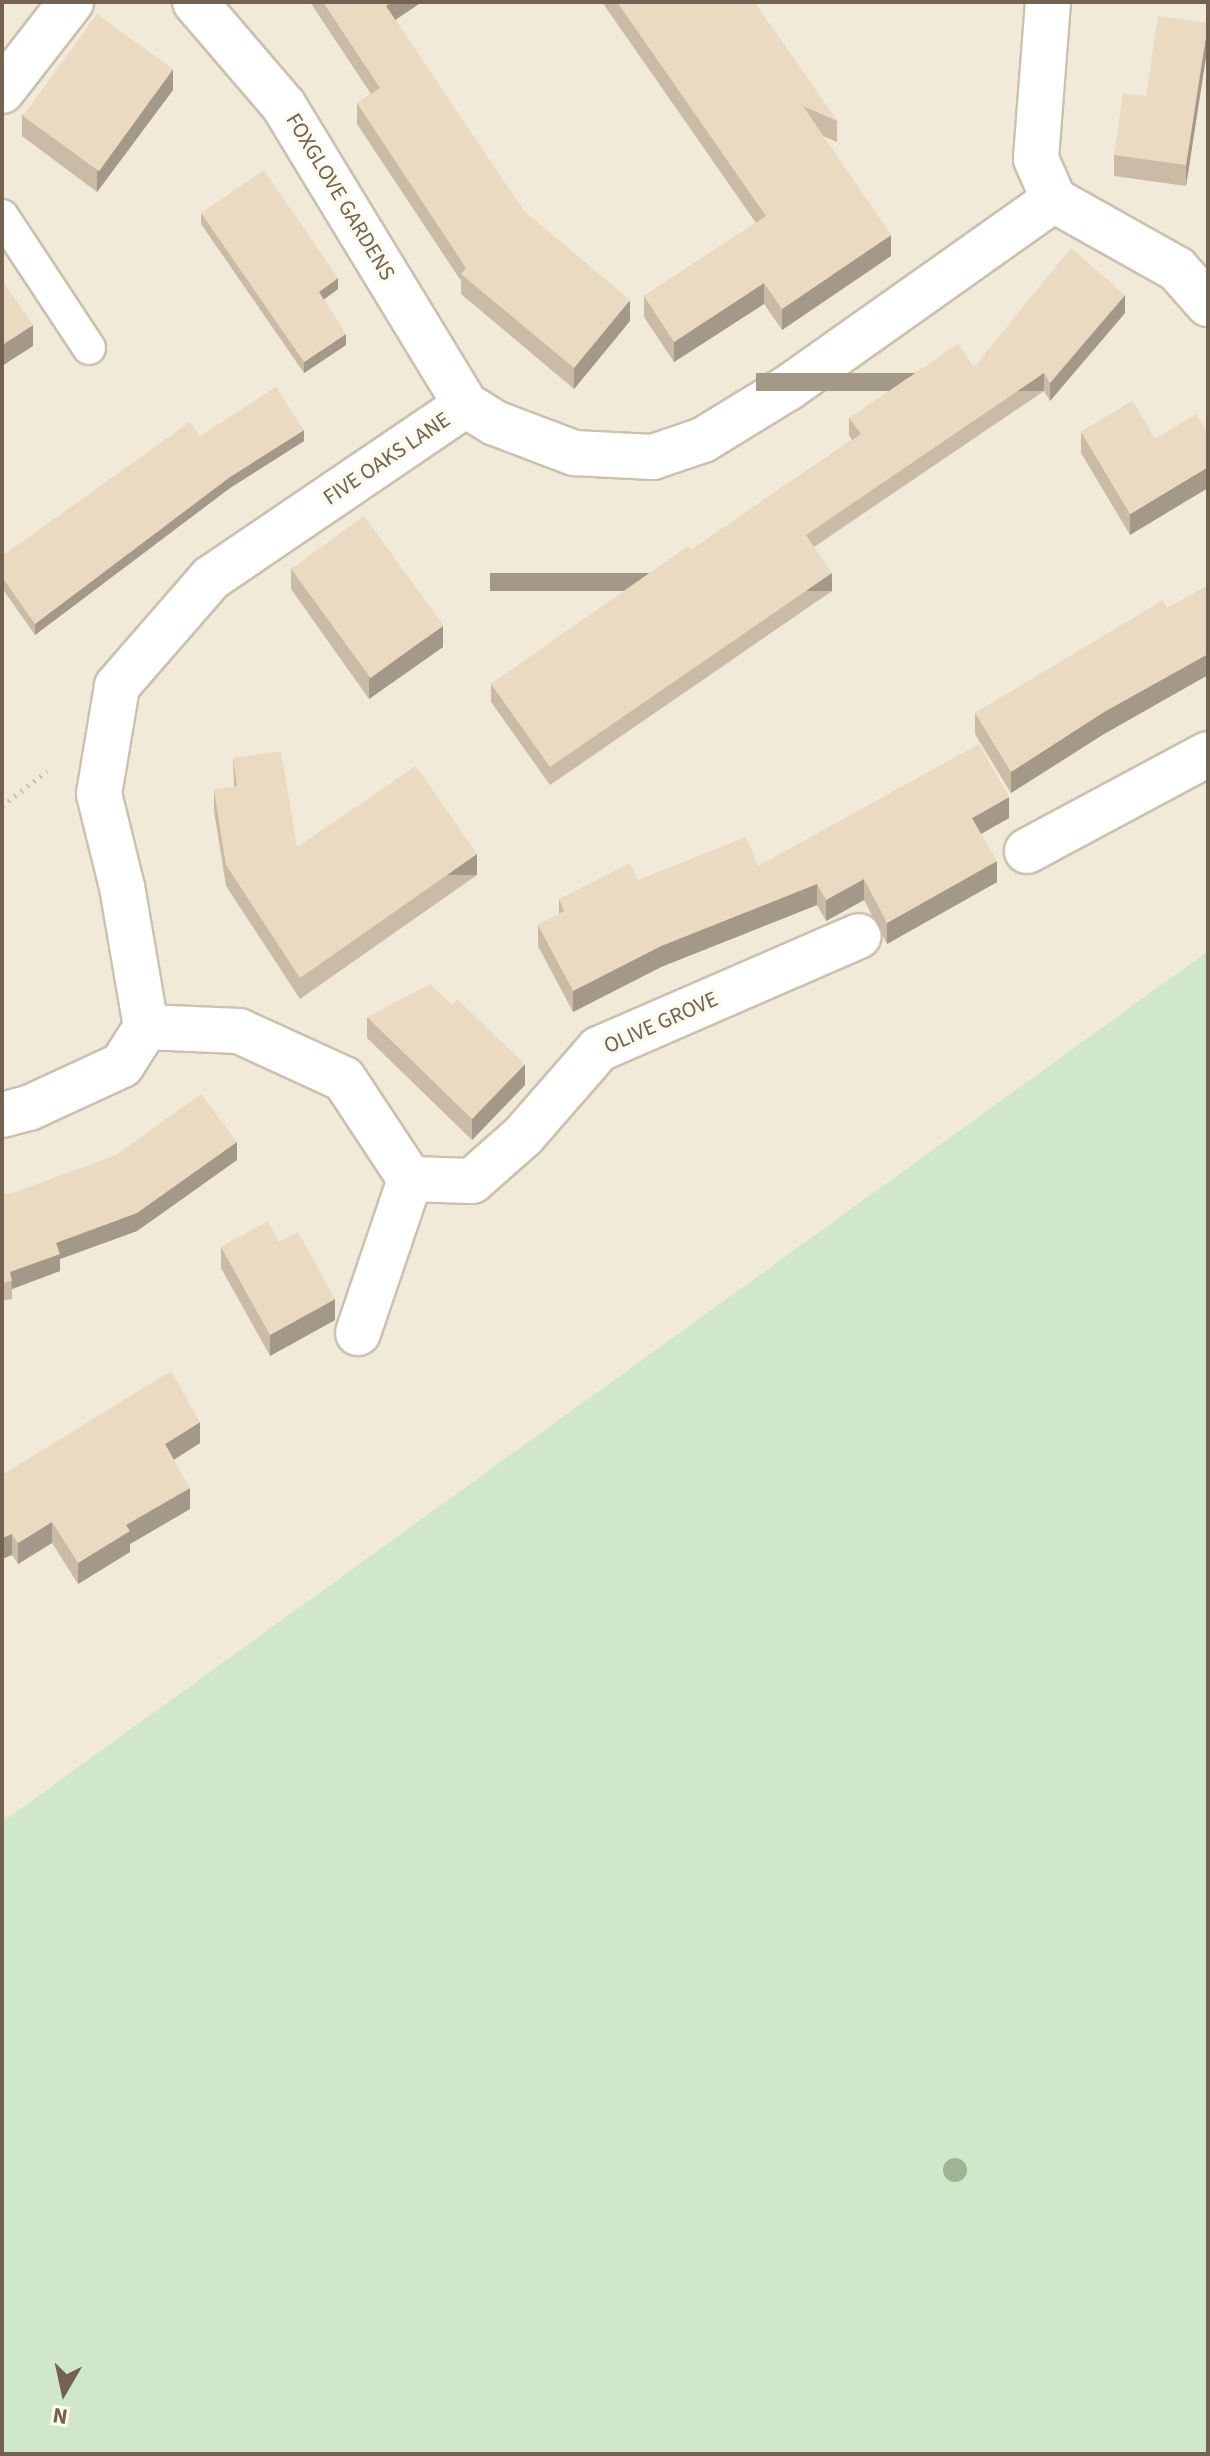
<!DOCTYPE html>
<style>
body{margin:0}
#map{position:relative;width:1210px;height:2456px;overflow:hidden;background:#fbf7ea;font-family:"Source Sans 3",sans-serif}
div>[style]{position:absolute}
.residential>*{inset:0;background:#f1ead9}
.green>*{inset:0;background:#d0e7c9}
.path>*{height:5px;margin-top:-2.5px;transform-origin:0;background:repeating-linear-gradient(90deg,#d2bfa7 0 2px,transparent 0 8px)}
.roads{filter:drop-shadow(2px 0 #ccc1b1) drop-shadow(-2px 0 #ccc1b1) drop-shadow(0 2px #ccc1b1) drop-shadow(0 -2px #ccc1b1)}
.lane>*{height:32px;margin:-16px;padding:0 16px;transform-origin:16px;border-radius:16px;background:#fff}
.street>*{height:44px;margin:-22px;padding:0 22px;transform-origin:22px;border-radius:22px;background:#fff}
.trees>*{width:24px;height:24px;margin:-12px;border-radius:50%;background:#9eb493}
.wall>*{inset:0;background:#cabba7}
.shaded-wall>*{inset:0;background:#a49988;transform-origin:0 0}
.building>*{inset:0;background:#ebdac2;transform-origin:0 0}
span{translate:-50% -50%;white-space:nowrap;text-align:center;line-height:1.15;-webkit-text-stroke:7px #fdfaf0;paint-order:stroke}
.street-label{font-size:22px;color:#736250}
.frame{position:absolute;inset:0;border:4px solid #736250;pointer-events:none}
.north{position:absolute;left:24px;top:2352px;width:80px;height:80px;-webkit-text-stroke:6px #fdfaf0;paint-order:stroke;rotate:189deg;font-size:22px;font-weight:700;line-height:32px;text-align:center;color:#736250}
.north::after{content:'';display:block;margin:auto;width:28px;height:36px;background:#736250;clip-path:polygon(50% 0,100% 100%,50% 72%,0 100%)}
</style>
<div id="map">
<div class="residential">
<i style="clip-path:polygon(2px 2px,1208px 2px,1208px 951px,2px 1822px)"></i>
</div>
<div class="green">
<i style="clip-path:polygon(1208px 951px,1208px 2454px,2px 2454px,2px 1822px)"></i>
</div>
<div class="path">
<i style="left:2px;top:806px;width:57px;rotate:-37.9deg"></i>
</div>
<div class="roads">
<div class="lane">
<i style="left:2px;top:216px;width:158px;rotate:56.6deg"></i>
</div>
<div class="street">
<i style="left:195px;top:2px;width:137px;rotate:49.4deg"></i>
<i style="left:284px;top:106px;width:350px;rotate:58.7deg"></i>
<i style="left:1048px;top:2px;width:157px;rotate:94.4deg"></i>
<i style="left:1036px;top:159px;width:45px;rotate:66.3deg"></i>
<i style="left:2px;top:91px;width:113px;rotate:-52.2deg"></i>
<i style="left:1054px;top:200px;width:141px;rotate:29.3deg"></i>
<i style="left:1177px;top:269px;width:47px;rotate:48.5deg"></i>
<i style="left:1027px;top:851px;width:205px;rotate:-28.2deg"></i>
<i style="left:146px;top:1027px;width:93px;rotate:2.5deg"></i>
<i style="left:239px;top:1031px;width:115px;rotate:24.6deg"></i>
<i style="left:344px;top:1079px;width:120px;rotate:56.6deg"></i>
<i style="left:410px;top:1179px;width:62px;rotate:1.8deg"></i>
<i style="left:472px;top:1181px;width:68px;rotate:-41.4deg"></i>
<i style="left:523px;top:1136px;width:116px;rotate:-48.9deg"></i>
<i style="left:599px;top:1049px;width:283px;rotate:-23.5deg"></i>
<i style="left:2px;top:1115px;width:28px;rotate:-15deg"></i>
<i style="left:29px;top:1108px;width:102px;rotate:-24.8deg"></i>
<i style="left:122px;top:1065px;width:45px;rotate:-57.7deg"></i>
<i style="left:146px;top:1027px;width:142px;rotate:-99.7deg"></i>
<i style="left:122px;top:887px;width:96px;rotate:-103.9deg"></i>
<i style="left:99px;top:794px;width:109px;rotate:-80.5deg"></i>
<i style="left:117px;top:686px;width:143px;rotate:-49deg"></i>
<i style="left:211px;top:578px;width:308px;rotate:-34.2deg"></i>
<i style="left:466px;top:405px;width:34px;rotate:32deg"></i>
<i style="left:495px;top:423px;width:85px;rotate:20.8deg"></i>
<i style="left:574px;top:453px;width:79px;rotate:2.9deg"></i>
<i style="left:653px;top:457px;width:53px;rotate:-18.8deg"></i>
<i style="left:703px;top:440px;width:100px;rotate:-31.5deg"></i>
<i style="left:788px;top:388px;width:326px;rotate:-35.3deg"></i>
<i style="left:358px;top:1333px;width:163px;rotate:-71.3deg"></i>
</div>
</div>
<div class="trees">
<i style="left:955px;top:2170px"></i>
</div>
<div class="wall">
<i style="clip-path:polygon(310px 2px,422px 2px,395px 20px,523px 210px,630px 321px,574px 389px,461px 294px,461px 281px,357px 124px,357px 103px,371px 94px)"></i>
<i style="clip-path:polygon(602px 2px,754px 2px,837px 121px,837px 142px,823px 136px,891px 256px,782px 330px,764px 304px,674px 362px,644px 317px,644px 296px,756px 223px)"></i>
<i style="clip-path:polygon(1208px 44px,1186px 186px,1114px 176px,1114px 155px,1146px 96px)"></i>
<i style="clip-path:polygon(173px 90px,97px 192px,22px 136px,22px 115px)"></i>
<i style="clip-path:polygon(201px 213px,338px 289px,324px 299px,346px 345px,304px 373px,201px 224px)"></i>
<i style="clip-path:polygon(1125px 313px,1050px 401px,1044px 391px,814px 547px,832px 591px,550px 785px,491px 702px,491px 684px,691px 550px,852px 440px,849px 435px,849px 418px,974px 367px)"></i>
<i style="clip-path:polygon(1133px 401px,1130px 535px,1081px 453px,1081px 432px)"></i>
<i style="clip-path:polygon(200px 436px,304px 441px,230px 488px,35px 635px,2px 588px,2px 556px)"></i>
<i style="clip-path:polygon(291px 568px,443px 647px,369px 699px,291px 589px)"></i>
<i style="clip-path:polygon(1208px 586px,1208px 675px,1104px 734px,1011px 793px,975px 734px,975px 713px)"></i>
<i style="clip-path:polygon(233px 758px,297px 847px,477px 875px,300px 999px,226px 886px,214px 811px,214px 790px,234px 787px)"></i>
<i style="clip-path:polygon(1009px 818px,981px 834px,997px 882px,887px 944px,864px 900px,826px 921px,817px 905px,661px 967px,573px 1012px,538px 946px,538px 925px,559px 914px,559px 899px,638px 880px,758px 866px)"></i>
<i style="clip-path:polygon(367px 1017px,525px 1085px,472px 1140px,367px 1038px)"></i>
<i style="clip-path:polygon(237px 1160px,137px 1231px,60px 1259px,60px 1271px,12px 1289px,12px 1299px,2px 1301px,2px 1195px)"></i>
<i style="clip-path:polygon(221px 1247px,335px 1320px,270px 1356px,221px 1268px)"></i>
<i style="clip-path:polygon(200px 1443px,174px 1460px,190px 1509px,130px 1544px,130px 1552px,78px 1584px,52px 1543px,18px 1564px,12px 1555px,2px 1559px,2px 1475px)"></i>
</div>
<div class="shaded-wall">
<i style="clip-path:polygon(391px 2px,422px 2px,386px 26px,386px 6px)"></i>
<i style="clip-path:polygon(1208px 23px,1208px 44px,1186px 186px,1186px 165px)"></i>
<i style="clip-path:polygon(173px 69px,173px 90px,97px 192px,97px 171px)"></i>
<i style="clip-path:polygon(891px 235px,891px 256px,782px 330px,782px 309px)"></i>
<i style="clip-path:polygon(338px 278px,338px 289px,319px 303px,319px 292px)"></i>
<i style="clip-path:polygon(764px 283px,764px 304px,674px 362px,674px 342px)"></i>
<i style="clip-path:polygon(1125px 295px,1125px 313px,1050px 401px,1050px 383px)"></i>
<i style="clip-path:polygon(630px 300px,630px 321px,574px 389px,574px 368px)"></i>
<i style="clip-path:polygon(33px 325px,33px 346px,2px 366px,2px 345px)"></i>
<i style="clip-path:polygon(346px 334px,346px 345px,304px 373px,304px 362px)"></i>
<i style="left:1044px;top:373px;width:18px;height:288px;rotate:90deg"></i>
<i style="clip-path:polygon(304px 430px,304px 441px,230px 488px,35px 635px,35px 624px,230px 477px)"></i>
<i style="clip-path:polygon(1208px 467px,1208px 488px,1130px 535px,1130px 514px)"></i>
<i style="left:832px;top:573px;width:18px;height:342px;rotate:90deg"></i>
<i style="clip-path:polygon(443px 626px,443px 647px,369px 699px,369px 678px)"></i>
<i style="clip-path:polygon(1208px 654px,1208px 675px,1104px 734px,1011px 793px,1011px 772px,1104px 712px)"></i>
<i style="clip-path:polygon(1009px 797px,1009px 818px,972px 839px,972px 818px)"></i>
<i style="left:477px;top:854px;width:21px;height:216px;rotate:90deg"></i>
<i style="clip-path:polygon(997px 861px,997px 882px,887px 944px,887px 923px)"></i>
<i style="clip-path:polygon(864px 879px,864px 900px,826px 921px,826px 900px)"></i>
<i style="clip-path:polygon(817px 884px,817px 905px,661px 967px,573px 1012px,573px 991px,661px 946px)"></i>
<i style="clip-path:polygon(525px 1064px,525px 1085px,472px 1140px,472px 1119px)"></i>
<i style="clip-path:polygon(237px 1142px,237px 1160px,137px 1231px,60px 1259px,60px 1271px,12px 1289px,10px 1272px,56px 1243px)"></i>
<i style="clip-path:polygon(335px 1299px,335px 1320px,270px 1356px,270px 1335px)"></i>
<i style="clip-path:polygon(200px 1422px,200px 1443px,165px 1465px,165px 1444px)"></i>
<i style="clip-path:polygon(190px 1488px,190px 1509px,130px 1544px,130px 1552px,78px 1584px,78px 1563px,126px 1525px)"></i>
<i style="clip-path:polygon(52px 1522px,52px 1543px,18px 1564px,18px 1543px)"></i>
<i style="clip-path:polygon(12px 1534px,12px 1555px,2px 1559px,2px 1538px)"></i>
</div>
<div class="building">
<i style="clip-path:polygon(323px 2px,391px 2px,386px 6px,523px 210px,630px 300px,574px 368px,461px 274px,466px 268px,357px 103px,380px 88px)"></i>
<i style="clip-path:polygon(617px 2px,754px 2px,837px 121px,803px 106px,891px 235px,782px 309px,764px 283px,674px 342px,644px 296px,766px 216px)"></i>
<i style="left:97px;top:14px;width:94px;height:126px;rotate:36deg"></i>
<i style="clip-path:polygon(1158px 16px,1208px 23px,1186px 165px,1114px 155px,1123px 93px,1146px 96px)"></i>
<i style="clip-path:polygon(264px 170px,338px 278px,319px 292px,346px 334px,304px 362px,201px 213px)"></i>
<i style="clip-path:polygon(1071px 248px,1125px 295px,1050px 383px,1044px 373px,806px 535px,832px 573px,550px 767px,491px 684px,688px 546px,691px 550px,861px 434px,849px 418px,958px 344px,974px 367px)"></i>
<i style="clip-path:polygon(2px 280px,33px 325px,2px 345px)"></i>
<i style="clip-path:polygon(276px 387px,304px 430px,230px 477px,35px 624px,2px 577px,2px 556px,190px 422px,200px 436px)"></i>
<i style="clip-path:polygon(1133px 401px,1155px 439px,1196px 414px,1208px 433px,1208px 467px,1130px 514px,1081px 432px)"></i>
<i style="left:364px;top:516px;width:135px;height:90px;rotate:54deg"></i>
<i style="clip-path:polygon(1208px 586px,1208px 654px,1104px 712px,1011px 772px,975px 713px,1163px 600px,1167px 608px)"></i>
<i style="clip-path:polygon(979px 744px,1009px 797px,972px 818px,997px 861px,887px 923px,864px 879px,826px 900px,817px 884px,661px 946px,573px 991px,538px 925px,564px 911px,559px 899px,630px 863px,638px 880px,746px 837px,758px 866px)"></i>
<i style="clip-path:polygon(281px 751px,297px 847px,416px 766px,477px 854px,300px 978px,226px 865px,214px 790px,237px 786px,233px 758px)"></i>
<i style="clip-path:polygon(430px 984px,452px 1005px,457px 999px,525px 1064px,472px 1119px,367px 1017px)"></i>
<i style="clip-path:polygon(201px 1094px,237px 1142px,137px 1213px,56px 1243px,60px 1254px,10px 1272px,12px 1281px,2px 1283px,2px 1195px,10px 1194px,116px 1155px)"></i>
<i style="clip-path:polygon(268px 1221px,279px 1242px,298px 1232px,335px 1299px,270px 1335px,221px 1247px)"></i>
<i style="clip-path:polygon(171px 1371px,200px 1422px,165px 1444px,190px 1488px,126px 1525px,130px 1531px,78px 1563px,52px 1522px,18px 1543px,12px 1534px,2px 1538px,2px 1475px)"></i>
</div>
<div class="street-label">
<span style="left:340px;top:197px;rotate:59deg">FOXGLOVE GARDENS</span>
<span style="left:387px;top:459px;rotate:-34deg">FIVE OAKS LANE</span>
<span style="left:661px;top:1023px;rotate:-24deg">OLIVE GROVE</span>
</div>
<div class="frame"></div>
<div class="north">N</div>
</div>
